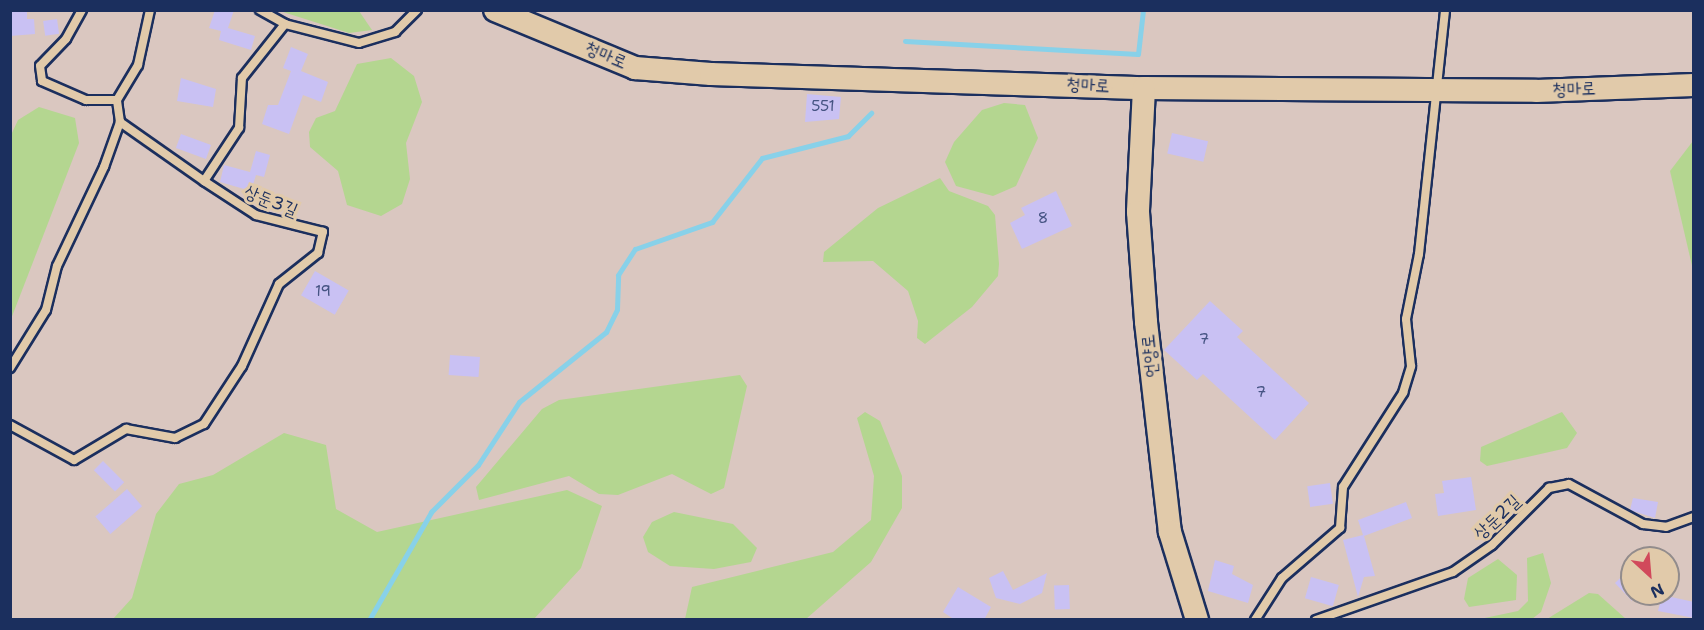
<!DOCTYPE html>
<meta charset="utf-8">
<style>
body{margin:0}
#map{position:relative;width:1704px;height:630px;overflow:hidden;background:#dac7c0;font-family:"Shantell Sans","Poor Story",sans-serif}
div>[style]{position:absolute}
.green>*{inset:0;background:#b4d690}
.stream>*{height:5px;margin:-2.5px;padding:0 2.5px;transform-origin:2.5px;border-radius:2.5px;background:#88d1e9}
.building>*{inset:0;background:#c9c1f3;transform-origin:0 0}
.roads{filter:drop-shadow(2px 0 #1b2f5e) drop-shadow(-2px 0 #1b2f5e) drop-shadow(0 2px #1b2f5e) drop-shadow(0 -2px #1b2f5e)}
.lane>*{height:8px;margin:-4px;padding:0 4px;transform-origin:4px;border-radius:4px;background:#e1caaa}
.secondary>*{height:22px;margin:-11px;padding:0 11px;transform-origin:11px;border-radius:11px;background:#e1caaa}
span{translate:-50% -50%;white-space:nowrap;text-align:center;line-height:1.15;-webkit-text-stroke:6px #e1caaa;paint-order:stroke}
.number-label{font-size:15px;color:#465483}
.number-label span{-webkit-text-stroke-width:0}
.street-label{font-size:18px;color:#1b2f5e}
.frame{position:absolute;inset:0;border:12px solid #1b2f5e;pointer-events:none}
.north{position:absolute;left:1620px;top:546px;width:60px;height:60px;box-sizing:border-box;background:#e1caaa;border:2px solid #928c8c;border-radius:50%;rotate:154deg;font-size:16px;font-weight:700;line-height:24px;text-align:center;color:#1b2f5e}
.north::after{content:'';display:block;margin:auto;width:21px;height:27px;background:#d1495b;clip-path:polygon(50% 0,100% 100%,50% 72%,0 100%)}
</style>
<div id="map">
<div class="green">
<i style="clip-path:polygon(280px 11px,359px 11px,372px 30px,349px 33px)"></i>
<i style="clip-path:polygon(391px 58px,414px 76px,422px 102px,406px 143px,410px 179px,402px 204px,381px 216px,347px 205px,338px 171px,310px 147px,309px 132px,316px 118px,335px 111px,357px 64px)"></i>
<i style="clip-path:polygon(1004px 103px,1025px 105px,1038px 138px,1016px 186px,993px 196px,956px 186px,945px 162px,954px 142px,982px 110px)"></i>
<i style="clip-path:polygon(39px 107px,75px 118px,79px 143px,11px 319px,11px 135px,18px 120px)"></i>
<i style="clip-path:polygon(1693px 141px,1693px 270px,1670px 171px)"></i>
<i style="clip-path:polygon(940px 178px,949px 191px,988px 206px,995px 215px,999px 264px,998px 276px,972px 307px,925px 344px,917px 338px,918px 321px,908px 291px,873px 261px,823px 262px,824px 252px,878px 208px)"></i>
<i style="clip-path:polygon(740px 375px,747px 386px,724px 488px,711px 494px,672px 474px,618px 495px,599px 494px,569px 476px,479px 500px,476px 487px,542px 409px,559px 400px)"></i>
<i style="clip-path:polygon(865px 412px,880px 421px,902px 476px,902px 508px,871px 562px,806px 619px,685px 619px,692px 587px,833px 552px,871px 520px,874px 476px,857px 418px)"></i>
<i style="clip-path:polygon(1562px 412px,1577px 433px,1567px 448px,1487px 466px,1480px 461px,1481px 447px)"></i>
<i style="clip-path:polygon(284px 433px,326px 445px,336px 509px,377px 532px,567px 490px,602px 506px,581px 568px,534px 619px,113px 619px,132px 598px,156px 514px,179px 484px,213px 475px)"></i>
<i style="clip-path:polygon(674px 512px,733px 524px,757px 548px,751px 562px,714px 569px,670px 566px,648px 552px,643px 537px,652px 522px)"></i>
<i style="clip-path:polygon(1543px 553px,1551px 583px,1541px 612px,1532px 619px,1480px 619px,1518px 611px,1528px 601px,1527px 558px)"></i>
<i style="clip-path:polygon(1498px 559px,1517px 575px,1516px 600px,1469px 607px,1464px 599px,1468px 578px)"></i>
<i style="clip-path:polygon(1589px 593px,1598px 594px,1626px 619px,1547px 619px)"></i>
</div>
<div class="stream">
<i style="left:905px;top:41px;width:233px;rotate:3.2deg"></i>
<i style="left:1138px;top:54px;width:44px;rotate:-83.5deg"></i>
<i style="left:369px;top:620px;width:125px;rotate:-60.1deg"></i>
<i style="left:431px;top:512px;width:66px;rotate:-45deg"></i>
<i style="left:478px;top:465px;width:75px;rotate:-56.9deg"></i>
<i style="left:519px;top:402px;width:112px;rotate:-38.8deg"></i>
<i style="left:606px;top:332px;width:25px;rotate:-64deg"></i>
<i style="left:617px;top:309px;width:34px;rotate:-88deg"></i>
<i style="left:618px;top:275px;width:31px;rotate:-57deg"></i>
<i style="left:635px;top:249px;width:82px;rotate:-19.3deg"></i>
<i style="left:712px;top:222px;width:81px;rotate:-52deg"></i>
<i style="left:762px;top:158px;width:89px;rotate:-14.3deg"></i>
<i style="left:848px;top:136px;width:33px;rotate:-45deg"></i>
</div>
<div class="building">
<i style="clip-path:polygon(10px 10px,27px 10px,27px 19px,34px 19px,35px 34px,10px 36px)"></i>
<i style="clip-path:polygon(215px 10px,234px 10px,228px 28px,255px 36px,251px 50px,219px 40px,221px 31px,209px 28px)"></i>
<i style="left:57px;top:19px;width:15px;height:14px;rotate:82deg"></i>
<i style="clip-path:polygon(291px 47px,308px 54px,301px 71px,328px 82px,321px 102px,303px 95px,289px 134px,262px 124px,268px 105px,278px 105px,291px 71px,283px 68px)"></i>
<i style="clip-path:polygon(181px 78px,216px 89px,213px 107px,177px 101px)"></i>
<i style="clip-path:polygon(807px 94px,841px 97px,839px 119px,805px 122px)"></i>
<i style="left:1172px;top:133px;width:37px;height:21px;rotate:13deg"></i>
<i style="left:181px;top:134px;width:32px;height:15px;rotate:20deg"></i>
<i style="clip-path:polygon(256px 151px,270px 155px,264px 177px,256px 175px,251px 191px,220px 182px,224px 165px,250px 172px)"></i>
<i style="clip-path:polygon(1056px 191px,1072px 226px,1022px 249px,1010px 223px,1025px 215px,1021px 208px)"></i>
<i style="left:315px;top:271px;width:39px;height:28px;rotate:30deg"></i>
<i style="clip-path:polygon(1210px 301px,1243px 331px,1237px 337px,1309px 403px,1275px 440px,1203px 374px,1197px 380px,1164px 350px)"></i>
<i style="left:450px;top:355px;width:30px;height:20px;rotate:4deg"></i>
<i style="left:103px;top:461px;width:30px;height:13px;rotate:45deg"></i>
<i style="clip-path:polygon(1471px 477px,1476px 510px,1438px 516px,1435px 494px,1444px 493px,1442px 481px)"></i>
<i style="left:1330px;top:483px;width:21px;height:23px;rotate:82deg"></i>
<i style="left:127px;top:489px;width:23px;height:42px;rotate:49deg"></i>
<i style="clip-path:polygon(1633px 498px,1658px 502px,1655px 518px,1630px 510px)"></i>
<i style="clip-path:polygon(1406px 502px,1412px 518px,1364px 536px,1375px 576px,1364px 577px,1358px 597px,1343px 540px,1363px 535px,1358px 520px)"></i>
<i style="clip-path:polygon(1215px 560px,1234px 566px,1232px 574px,1253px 585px,1248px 603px,1208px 591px)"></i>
<i style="clip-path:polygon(1632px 567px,1632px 601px,1615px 583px)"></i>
<i style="clip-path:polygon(1003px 571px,1013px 590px,1047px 573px,1042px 593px,1020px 604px,996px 598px,989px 578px)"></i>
<i style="left:1311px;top:577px;width:29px;height:22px;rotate:16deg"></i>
<i style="left:1069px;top:585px;width:24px;height:15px;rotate:88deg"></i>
<i style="clip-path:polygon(958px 587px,991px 607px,984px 620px,955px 620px,943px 612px)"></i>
<i style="clip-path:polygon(1662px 595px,1694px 602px,1694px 618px,1658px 611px)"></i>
</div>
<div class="roads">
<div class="lane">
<i style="left:82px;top:10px;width:33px;rotate:119deg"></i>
<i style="left:66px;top:39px;width:37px;rotate:134deg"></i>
<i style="left:40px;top:66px;width:15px;rotate:82deg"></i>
<i style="left:42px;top:81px;width:48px;rotate:23.4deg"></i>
<i style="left:86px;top:100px;width:31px"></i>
<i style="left:260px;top:10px;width:29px;rotate:29deg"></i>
<i style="left:120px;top:122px;width:103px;rotate:35.1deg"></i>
<i style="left:10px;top:368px;width:68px;rotate:-58.2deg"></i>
<i style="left:46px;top:310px;width:45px;rotate:-76deg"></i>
<i style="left:57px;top:266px;width:110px;rotate:-64.6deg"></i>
<i style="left:104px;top:167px;width:48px;rotate:-70.4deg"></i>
<i style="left:120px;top:122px;width:22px;rotate:-98deg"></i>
<i style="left:117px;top:100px;width:41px;rotate:-59deg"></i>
<i style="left:138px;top:65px;width:56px;rotate:-77.7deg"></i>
<i style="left:10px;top:425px;width:73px;rotate:28.7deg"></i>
<i style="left:74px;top:460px;width:61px;rotate:-30.8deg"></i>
<i style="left:126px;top:429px;width:50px;rotate:10.4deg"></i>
<i style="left:175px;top:438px;width:32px;rotate:-26deg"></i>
<i style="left:204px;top:424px;width:69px;rotate:-56.8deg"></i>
<i style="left:242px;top:366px;width:90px;rotate:-65.7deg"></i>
<i style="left:279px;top:284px;width:50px;rotate:-38.5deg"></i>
<i style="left:318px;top:253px;width:22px;rotate:-77deg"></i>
<i style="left:323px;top:232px;width:69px;rotate:-165.8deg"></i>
<i style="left:256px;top:215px;width:62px;rotate:-146.8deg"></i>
<i style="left:204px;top:181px;width:64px;rotate:-56.6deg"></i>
<i style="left:239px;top:128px;width:50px;rotate:-86.6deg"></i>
<i style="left:242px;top:78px;width:69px;rotate:-51.5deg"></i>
<i style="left:285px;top:24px;width:76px;rotate:14.4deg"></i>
<i style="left:359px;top:43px;width:38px;rotate:-17deg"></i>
<i style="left:395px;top:32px;width:31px;rotate:-45deg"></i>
<i style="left:1255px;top:620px;width:50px;rotate:-57.3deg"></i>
<i style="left:1282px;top:578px;width:77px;rotate:-40.8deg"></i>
<i style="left:1340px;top:528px;width:41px;rotate:-85.8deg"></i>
<i style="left:1343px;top:487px;width:112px;rotate:-57.4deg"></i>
<i style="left:1403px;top:393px;width:28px;rotate:-73deg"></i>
<i style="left:1411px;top:366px;width:47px;rotate:-96.1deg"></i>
<i style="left:1406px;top:319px;width:66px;rotate:-78.7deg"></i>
<i style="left:1419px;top:254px;width:245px;rotate:-83.9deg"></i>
<i style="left:1316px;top:620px;width:145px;rotate:-19.3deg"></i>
<i style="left:1453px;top:572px;width:47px;rotate:-34.7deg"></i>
<i style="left:1492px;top:545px;width:81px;rotate:-45deg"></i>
<i style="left:1549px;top:488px;width:20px;rotate:-11deg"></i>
<i style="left:1569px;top:484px;width:84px;rotate:28.4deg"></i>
<i style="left:1643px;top:524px;width:23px;rotate:7deg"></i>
<i style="left:1666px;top:527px;width:30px;rotate:-20deg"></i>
</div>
<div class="secondary">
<i style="left:495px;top:10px;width:152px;rotate:22.5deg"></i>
<i style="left:635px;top:68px;width:76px;rotate:4.5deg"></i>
<i style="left:711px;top:74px;width:433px;rotate:1.9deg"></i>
<i style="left:1144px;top:88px;width:392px;rotate:0.4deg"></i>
<i style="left:1536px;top:91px;width:158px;rotate:-2.2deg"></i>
<i style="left:1144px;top:88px;width:124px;rotate:92.8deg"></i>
<i style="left:1138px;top:212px;width:110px;rotate:85.8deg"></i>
<i style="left:1146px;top:322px;width:211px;rotate:83.5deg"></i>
<i style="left:1170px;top:532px;width:92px;rotate:72.9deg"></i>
</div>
</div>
<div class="number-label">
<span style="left:823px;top:107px">551</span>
<span style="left:1043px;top:219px">8</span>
<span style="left:323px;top:292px">19</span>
<span style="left:1204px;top:340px">7</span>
<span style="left:1261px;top:393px">7</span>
</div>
<div class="street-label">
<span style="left:606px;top:55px;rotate:23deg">청마로</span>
<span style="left:1088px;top:85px;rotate:3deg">청마로</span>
<span style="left:1574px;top:89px;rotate:-2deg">청마로</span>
<span style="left:271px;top:201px;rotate:22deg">상둔3길</span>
<span style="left:1150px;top:356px;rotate:-96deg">언양로</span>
<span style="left:1497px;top:517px;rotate:-43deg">상둔2길</span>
</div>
<div class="frame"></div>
<div class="north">N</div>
</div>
